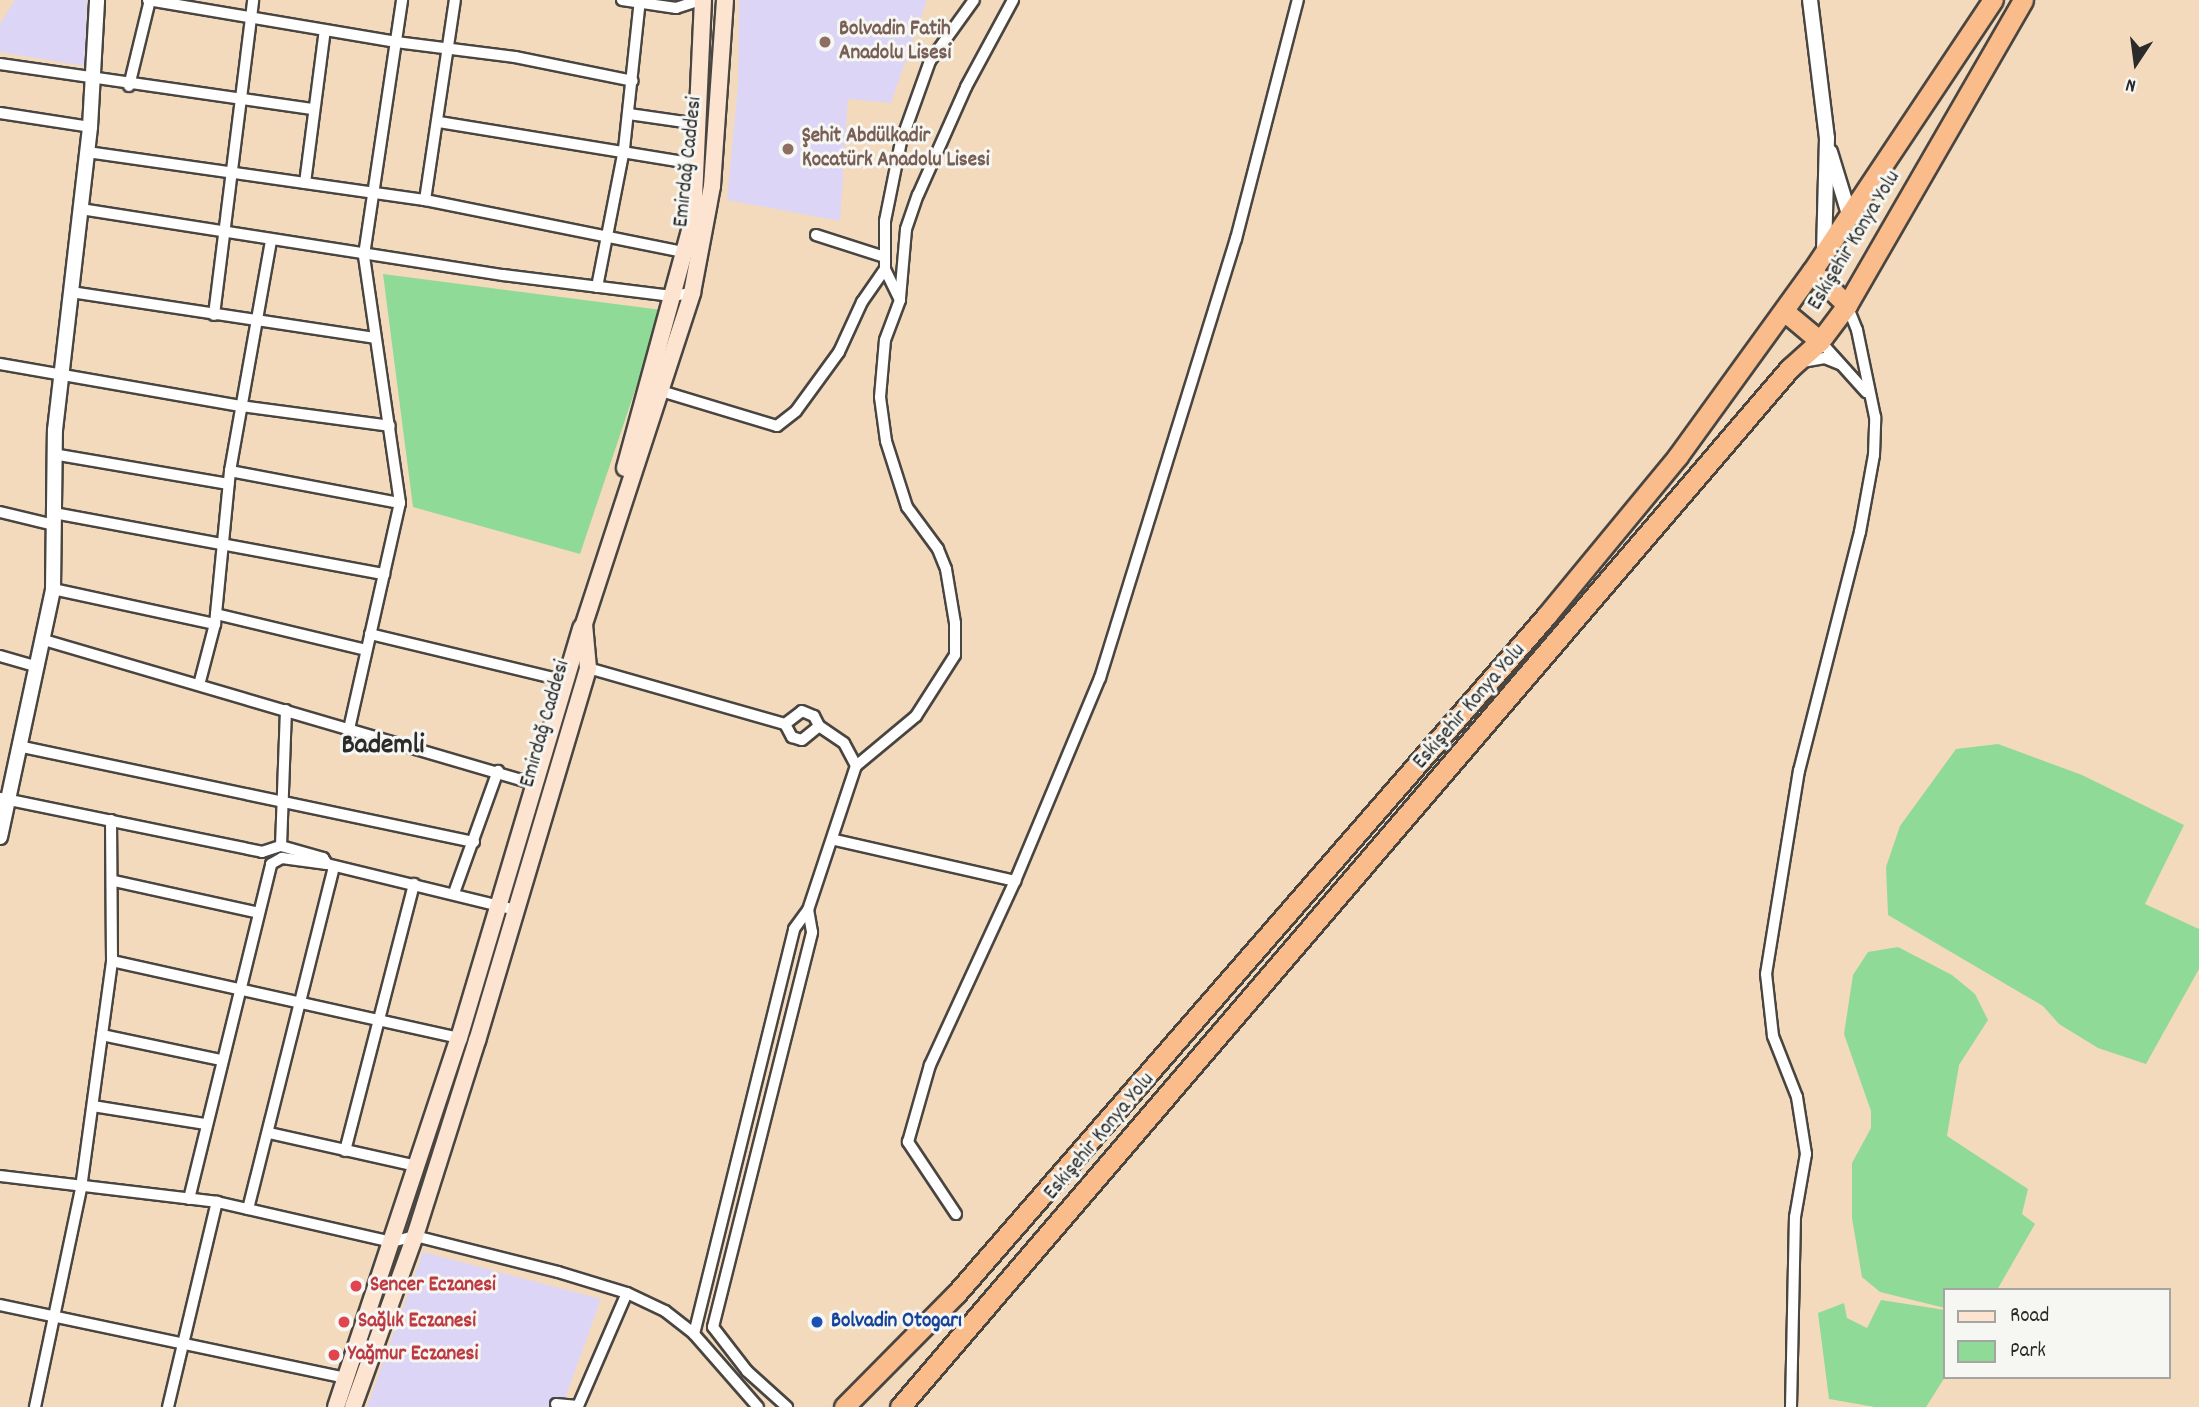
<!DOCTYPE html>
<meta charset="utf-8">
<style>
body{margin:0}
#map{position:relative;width:2199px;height:1407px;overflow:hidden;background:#f3dabc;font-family:Dekko,sans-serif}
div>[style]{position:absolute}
.built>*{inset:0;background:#dcd5f6}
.green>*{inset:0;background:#90da97}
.roads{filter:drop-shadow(2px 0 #494541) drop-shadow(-2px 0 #494541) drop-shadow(0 2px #494541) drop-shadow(0 -2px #494541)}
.minor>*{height:10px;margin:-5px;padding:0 5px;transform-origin:5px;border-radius:5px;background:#fff}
.tertiary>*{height:14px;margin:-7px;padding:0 7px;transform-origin:7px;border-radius:7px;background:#fff}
.secondary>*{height:16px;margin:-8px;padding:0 8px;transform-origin:8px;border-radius:8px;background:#fde4d1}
.trunk>*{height:19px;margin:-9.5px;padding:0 9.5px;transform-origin:9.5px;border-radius:9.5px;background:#fabc8b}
.dots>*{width:19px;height:19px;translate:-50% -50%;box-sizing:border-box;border:4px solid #f6f6f2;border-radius:50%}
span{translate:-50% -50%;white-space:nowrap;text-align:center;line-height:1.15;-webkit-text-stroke:6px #f6f6f2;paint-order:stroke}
.education-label{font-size:21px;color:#785e54;font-weight:700}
.left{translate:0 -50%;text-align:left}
.street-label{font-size:21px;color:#2b2b2b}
.health-label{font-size:21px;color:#be3a42;font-weight:700}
.transit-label{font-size:21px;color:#164399;font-weight:700}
.district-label{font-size:28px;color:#2b2b2b;font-weight:700}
.legend{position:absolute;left:1943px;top:1288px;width:228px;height:91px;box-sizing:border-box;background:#f6f6f2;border:2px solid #a5a5a2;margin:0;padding:9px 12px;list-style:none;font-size:21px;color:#2b2b2b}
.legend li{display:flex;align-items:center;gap:14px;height:35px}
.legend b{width:35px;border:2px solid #a5a5a2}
.north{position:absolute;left:2101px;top:28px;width:70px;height:70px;-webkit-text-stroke:5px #f6f6f2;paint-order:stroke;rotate:193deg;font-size:19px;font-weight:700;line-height:28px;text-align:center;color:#2b2b2b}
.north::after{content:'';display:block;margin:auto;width:24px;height:32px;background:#2b2b2b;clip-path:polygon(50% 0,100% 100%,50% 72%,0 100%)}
</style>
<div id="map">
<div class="built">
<i style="clip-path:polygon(15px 0,87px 0,85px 66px,0 52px,0 24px)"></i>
<i style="clip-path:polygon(739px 0,927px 0,891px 103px,848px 99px,840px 221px,727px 200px,738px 85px)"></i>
<i style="clip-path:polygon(423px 1252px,601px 1299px,562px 1407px,367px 1407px)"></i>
</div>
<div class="green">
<i style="clip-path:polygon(383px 274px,662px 310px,580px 554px,413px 507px)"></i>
<i style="clip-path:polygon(1998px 744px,2082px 775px,2184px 825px,2145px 904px,2199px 929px,2199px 969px,2146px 1064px,2098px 1048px,2059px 1024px,2043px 1006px,1888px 915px,1886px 867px,1900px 826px,1956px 749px)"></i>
<i style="clip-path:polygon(1898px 947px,1952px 975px,1975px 994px,1988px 1020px,1959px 1065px,1947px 1136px,2028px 1189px,2022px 1214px,2035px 1224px,1997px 1290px,1945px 1290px,1945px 1308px,1880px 1292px,1862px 1277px,1852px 1218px,1852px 1163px,1871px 1128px,1871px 1111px,1844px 1034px,1853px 975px,1868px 952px)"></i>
<i style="clip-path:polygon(1881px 1300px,1945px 1310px,1945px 1377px,1926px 1407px,1875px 1407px,1829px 1399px,1818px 1313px,1844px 1303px,1847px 1318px,1867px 1328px)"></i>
</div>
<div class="roads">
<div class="minor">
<i style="left:148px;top:0;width:252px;rotate:9.6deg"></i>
<i style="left:396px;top:42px;width:120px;rotate:7.2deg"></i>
<i style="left:515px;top:57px;width:120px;rotate:11.5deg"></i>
<i style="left:622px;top:0;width:55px;rotate:8.4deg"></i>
<i style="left:676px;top:8px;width:25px;rotate:-18deg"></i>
<i style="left:0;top:64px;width:317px;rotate:8.2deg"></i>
<i style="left:129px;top:86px;width:89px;rotate:-76.3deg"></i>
<i style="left:0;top:113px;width:91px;rotate:8.8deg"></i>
<i style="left:629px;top:114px;width:70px;rotate:8.2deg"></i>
<i style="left:439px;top:122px;width:260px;rotate:9.3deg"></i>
<i style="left:87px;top:152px;width:341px;rotate:8.1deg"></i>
<i style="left:425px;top:200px;width:264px;rotate:11.4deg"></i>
<i style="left:305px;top:183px;width:154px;rotate:-82.6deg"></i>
<i style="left:425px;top:200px;width:202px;rotate:-81.5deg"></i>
<i style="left:81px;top:209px;width:427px;rotate:8.9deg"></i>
<i style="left:503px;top:275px;width:170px;rotate:7.1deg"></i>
<i style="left:672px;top:296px;width:20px;rotate:-9deg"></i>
<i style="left:816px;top:235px;width:72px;rotate:17.7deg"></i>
<i style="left:597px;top:287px;width:141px;rotate:-78.9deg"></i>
<i style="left:624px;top:149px;width:150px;rotate:-83.9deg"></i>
<i style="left:71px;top:292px;width:307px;rotate:8.6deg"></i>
<i style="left:900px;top:298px;width:69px;rotate:-85deg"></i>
<i style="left:906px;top:229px;width:36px;rotate:-71deg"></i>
<i style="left:918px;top:195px;width:118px;rotate:-66deg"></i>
<i style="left:966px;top:87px;width:99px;rotate:-61.6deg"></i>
<i style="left:214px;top:315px;width:317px;rotate:-82.9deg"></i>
<i style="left:1820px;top:341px;width:69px;rotate:48deg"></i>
<i style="left:1802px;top:362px;width:23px;rotate:-10deg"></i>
<i style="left:1825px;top:358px;width:16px;rotate:22deg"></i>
<i style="left:0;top:364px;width:245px;rotate:9.9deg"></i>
<i style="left:241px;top:406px;width:150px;rotate:7.6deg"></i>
<i style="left:661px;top:391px;width:121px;rotate:16.8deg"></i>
<i style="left:777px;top:426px;width:24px;rotate:-38deg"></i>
<i style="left:796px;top:411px;width:73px;rotate:-53.9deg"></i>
<i style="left:839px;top:352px;width:55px;rotate:-65.3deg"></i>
<i style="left:862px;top:302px;width:40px;rotate:-55.1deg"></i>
<i style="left:53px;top:454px;width:178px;rotate:9.7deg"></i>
<i style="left:230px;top:471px;width:173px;rotate:10.7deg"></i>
<i style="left:0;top:512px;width:56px;rotate:13.5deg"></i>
<i style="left:54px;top:513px;width:336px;rotate:10.5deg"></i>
<i style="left:53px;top:589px;width:166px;rotate:12.2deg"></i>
<i style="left:216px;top:614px;width:154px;rotate:13.5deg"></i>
<i style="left:370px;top:634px;width:202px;rotate:13.5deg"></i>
<i style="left:44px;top:640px;width:512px;rotate:16.35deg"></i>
<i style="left:0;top:656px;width:37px;rotate:16deg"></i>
<i style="left:588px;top:668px;width:205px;rotate:15.9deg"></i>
<i style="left:785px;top:724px;width:21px;rotate:-37deg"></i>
<i style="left:802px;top:711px;width:13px;rotate:23deg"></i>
<i style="left:814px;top:716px;width:11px;rotate:63deg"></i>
<i style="left:819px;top:726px;width:30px;rotate:34deg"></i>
<i style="left:844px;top:743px;width:26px;rotate:62deg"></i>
<i style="left:199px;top:685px;width:63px;rotate:-75.3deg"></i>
<i style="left:215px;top:624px;width:154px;rotate:-84.4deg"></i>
<i style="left:230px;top:471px;width:234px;rotate:-79.9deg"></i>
<i style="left:785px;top:724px;width:15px;rotate:62deg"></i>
<i style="left:792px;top:737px;width:10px;rotate:17deg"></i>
<i style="left:802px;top:740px;width:22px;rotate:-39deg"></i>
<i style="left:349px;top:729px;width:232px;rotate:-77.3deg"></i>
<i style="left:400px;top:503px;width:251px;rotate:-98.3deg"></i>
<i style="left:364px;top:255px;width:258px;rotate:-81.5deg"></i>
<i style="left:18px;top:746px;width:466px;rotate:11.9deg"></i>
<i style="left:0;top:798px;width:268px;rotate:11.6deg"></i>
<i style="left:262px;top:852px;width:20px;rotate:-18deg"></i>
<i style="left:281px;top:846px;width:136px;rotate:-87.9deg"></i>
<i style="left:835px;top:840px;width:185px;rotate:12.8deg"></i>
<i style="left:281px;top:846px;width:44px;rotate:15.9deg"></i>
<i style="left:323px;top:858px;width:7px;rotate:56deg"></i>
<i style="left:114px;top:881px;width:148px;rotate:12.4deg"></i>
<i style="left:454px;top:893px;width:130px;rotate:-70.2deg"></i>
<i style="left:112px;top:961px;width:355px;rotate:12.5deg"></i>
<i style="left:102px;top:1035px;width:122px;rotate:11.9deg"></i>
<i style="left:93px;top:1106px;width:114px;rotate:9.1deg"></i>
<i style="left:269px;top:1133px;width:152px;rotate:12.6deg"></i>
<i style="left:345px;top:1151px;width:276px;rotate:-75.5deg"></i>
<i style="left:0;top:1176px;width:219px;rotate:6.8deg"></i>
<i style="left:217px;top:1202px;width:180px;rotate:12.9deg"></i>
<i style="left:392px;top:1242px;width:24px;rotate:-15deg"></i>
<i style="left:415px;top:1236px;width:147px;rotate:14.1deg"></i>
<i style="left:558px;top:1272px;width:72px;rotate:16.9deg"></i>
<i style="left:627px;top:1293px;width:42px;rotate:25.3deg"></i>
<i style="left:665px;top:1311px;width:37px;rotate:38deg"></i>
<i style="left:694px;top:1334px;width:97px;rotate:48.8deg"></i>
<i style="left:189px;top:1199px;width:345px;rotate:-76.2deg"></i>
<i style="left:271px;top:864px;width:13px;rotate:-29deg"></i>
<i style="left:282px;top:858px;width:45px;rotate:7.6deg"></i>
<i style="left:327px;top:864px;width:194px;rotate:13.7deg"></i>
<i style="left:248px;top:1209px;width:353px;rotate:-75.9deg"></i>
<i style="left:956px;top:1214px;width:87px;rotate:-123.7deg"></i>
<i style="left:908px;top:1142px;width:80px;rotate:-74.1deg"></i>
<i style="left:930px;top:1065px;width:203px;rotate:-65.2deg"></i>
<i style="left:1015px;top:881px;width:220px;rotate:-67.3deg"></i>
<i style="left:1100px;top:678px;width:460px;rotate:-72.8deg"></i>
<i style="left:1236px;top:239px;width:247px;rotate:-75.5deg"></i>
<i style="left:0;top:1305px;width:354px;rotate:11.9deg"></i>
<i style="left:713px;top:1327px;width:407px;rotate:-75.9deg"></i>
<i style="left:812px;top:932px;width:22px;rotate:-100deg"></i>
<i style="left:713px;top:1327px;width:56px;rotate:52.3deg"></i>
<i style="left:747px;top:1371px;width:54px;rotate:42deg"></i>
<i style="left:694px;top:1334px;width:417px;rotate:-76.1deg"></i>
<i style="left:794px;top:929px;width:24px;rotate:-54deg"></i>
<i style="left:808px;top:910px;width:152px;rotate:-71.6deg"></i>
<i style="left:856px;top:766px;width:78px;rotate:-39.8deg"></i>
<i style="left:916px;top:716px;width:72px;rotate:-57.4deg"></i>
<i style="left:955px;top:655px;width:32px;rotate:-90deg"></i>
<i style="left:955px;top:623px;width:55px;rotate:-99.5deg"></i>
<i style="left:946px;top:569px;width:22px;rotate:-112deg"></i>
<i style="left:938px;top:549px;width:52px;rotate:-126.4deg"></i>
<i style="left:907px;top:507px;width:69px;rotate:-107.7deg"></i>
<i style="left:886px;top:441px;width:44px;rotate:-97.8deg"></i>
<i style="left:880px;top:397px;width:57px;rotate:-85deg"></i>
<i style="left:885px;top:340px;width:43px;rotate:-69.4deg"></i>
<i style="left:900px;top:300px;width:34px;rotate:-116deg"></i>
<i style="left:885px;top:269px;width:48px;rotate:-90deg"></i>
<i style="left:885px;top:221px;width:81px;rotate:-78.6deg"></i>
<i style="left:901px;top:142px;width:86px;rotate:-70.3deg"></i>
<i style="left:930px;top:61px;width:75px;rotate:-54.2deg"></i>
<i style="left:556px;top:1404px;width:22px;rotate:5deg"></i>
<i style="left:578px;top:1406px;width:123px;rotate:-66.6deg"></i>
<i style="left:35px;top:1407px;width:224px;rotate:-78.1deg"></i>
<i style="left:81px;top:1188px;width:229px;rotate:-82.2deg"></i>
<i style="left:112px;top:961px;width:141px;rotate:-90.4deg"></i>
<i style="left:168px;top:1407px;width:211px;rotate:-76.6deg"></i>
<i style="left:1791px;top:1407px;width:190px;rotate:-88.8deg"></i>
<i style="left:1795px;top:1217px;width:64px;rotate:-80.1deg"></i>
<i style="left:1806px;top:1154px;width:58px;rotate:-99deg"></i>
<i style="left:1797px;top:1097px;width:66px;rotate:-111.5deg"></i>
<i style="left:1773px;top:1036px;width:62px;rotate:-96.4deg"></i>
<i style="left:1766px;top:974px;width:206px;rotate:-80.8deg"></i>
<i style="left:1799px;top:771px;width:247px;rotate:-75.7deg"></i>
<i style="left:1860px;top:532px;width:78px;rotate:-79.7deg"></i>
<i style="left:1874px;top:455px;width:38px;rotate:-88deg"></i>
<i style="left:1875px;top:417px;width:89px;rotate:-101.7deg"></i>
<i style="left:1857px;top:330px;width:27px;rotate:-112deg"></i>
</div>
<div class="tertiary">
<i style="left:1810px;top:0;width:139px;rotate:83deg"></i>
<i style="left:1827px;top:138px;width:112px;rotate:91.5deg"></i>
<i style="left:1830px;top:152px;width:65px;rotate:73deg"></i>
<i style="left:0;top:837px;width:254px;rotate:-77.9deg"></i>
<i style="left:53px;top:589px;width:159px;rotate:-89.3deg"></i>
<i style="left:55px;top:430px;width:305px;rotate:-83.4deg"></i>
<i style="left:90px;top:127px;width:127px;rotate:-86.8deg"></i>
</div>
<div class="secondary">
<i style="left:625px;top:468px;width:257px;rotate:-74.7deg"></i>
<i style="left:693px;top:220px;width:220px;rotate:-87.4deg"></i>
<i style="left:336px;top:1407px;width:389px;rotate:-71.6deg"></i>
<i style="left:459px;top:1038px;width:428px;rotate:-73.4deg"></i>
<i style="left:353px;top:1407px;width:182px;rotate:-70.1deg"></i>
<i style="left:415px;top:1236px;width:205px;rotate:-72.4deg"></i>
<i style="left:477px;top:1041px;width:389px;rotate:-73.4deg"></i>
<i style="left:588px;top:668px;width:44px;rotate:-95.2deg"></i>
<i style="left:584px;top:624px;width:348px;rotate:-71.9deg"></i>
<i style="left:692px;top:293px;width:109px;rotate:-79.4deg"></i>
<i style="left:712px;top:186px;width:186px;rotate:-86deg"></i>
</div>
<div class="trunk">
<i style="left:1812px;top:271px;width:49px;rotate:44.2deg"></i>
<i style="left:1784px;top:311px;width:47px;rotate:39.8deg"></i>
<i style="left:844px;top:1407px;width:159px;rotate:-45.3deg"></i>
<i style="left:956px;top:1294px;width:900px;rotate:-48.96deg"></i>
<i style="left:1547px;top:615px;width:206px;rotate:-50.5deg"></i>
<i style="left:1678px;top:456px;width:228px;rotate:-54.1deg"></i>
<i style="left:1812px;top:271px;width:326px;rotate:-56.3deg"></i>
<i style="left:900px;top:1407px;width:1368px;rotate:-49.42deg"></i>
<i style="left:1790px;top:368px;width:40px;rotate:-42deg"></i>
<i style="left:1820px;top:341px;width:45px;rotate:-53.1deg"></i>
<i style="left:1847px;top:305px;width:352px;rotate:-60deg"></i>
</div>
</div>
<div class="dots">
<i style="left:825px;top:42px;background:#8d6e63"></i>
<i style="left:788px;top:149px;background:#8d6e63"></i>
<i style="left:356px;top:1286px;background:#e0444e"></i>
<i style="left:344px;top:1322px;background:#e0444e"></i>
<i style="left:817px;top:1322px;background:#1a4fb4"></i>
<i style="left:334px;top:1355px;background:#e0444e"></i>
</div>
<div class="education-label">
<span class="left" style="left:839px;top:42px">Bolvadin Fatih<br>Anadolu Lisesi</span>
<span class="left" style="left:802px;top:149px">Şehit Abdülkadir<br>Kocatürk Anadolu Lisesi</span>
</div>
<div class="street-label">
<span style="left:689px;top:162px;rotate:-84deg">Emirdağ Caddesi</span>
<span style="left:1855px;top:241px;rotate:-59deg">Eskişehir Konya Yolu</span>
<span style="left:1470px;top:707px;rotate:-49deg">Eskişehir Konya Yolu</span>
<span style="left:546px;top:724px;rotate:-74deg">Emirdağ Caddesi</span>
<span style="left:1100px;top:1137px;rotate:-50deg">Eskişehir Konya Yolu</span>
</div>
<div class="health-label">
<span class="left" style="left:370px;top:1286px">Sencer Eczanesi</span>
<span class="left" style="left:358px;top:1322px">Sağlık Eczanesi</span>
<span class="left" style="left:348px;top:1355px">Yağmur Eczanesi</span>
</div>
<div class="transit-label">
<span class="left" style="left:831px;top:1322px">Bolvadin Otogarı</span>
</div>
<div class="district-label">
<span style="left:383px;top:747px">Bademli</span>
</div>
<ul class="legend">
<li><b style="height:9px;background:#fde4d1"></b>Road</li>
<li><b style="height:19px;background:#90da97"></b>Park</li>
</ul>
<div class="north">N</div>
</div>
